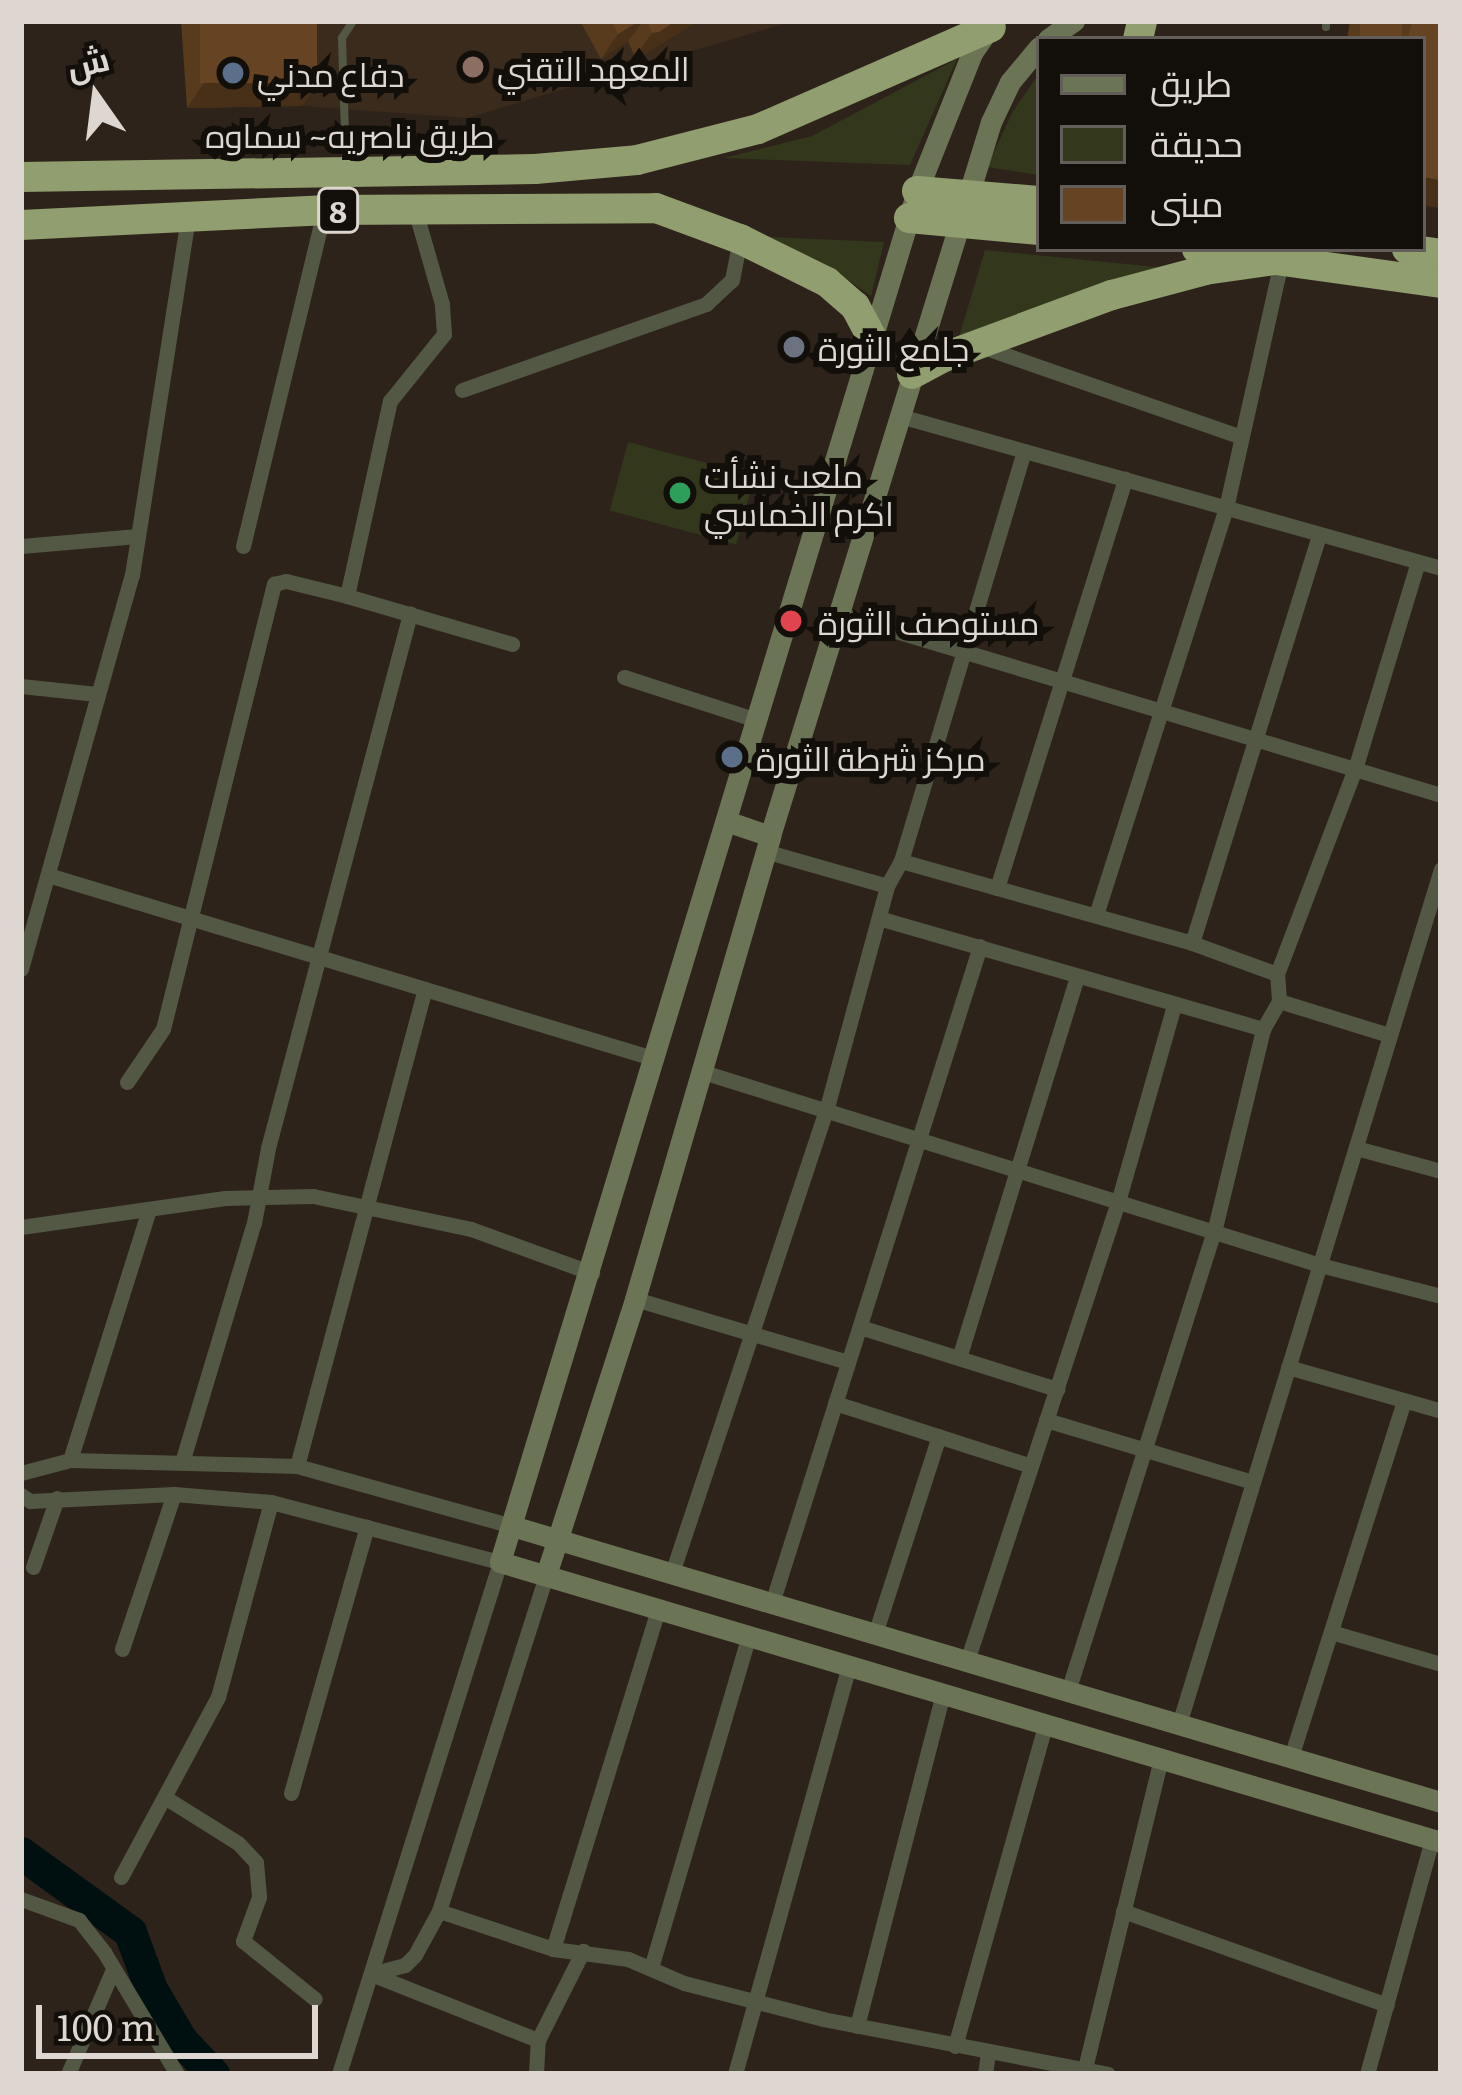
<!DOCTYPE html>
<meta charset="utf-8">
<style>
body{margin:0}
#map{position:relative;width:1462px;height:2095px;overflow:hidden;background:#2d231a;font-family:Literata,Cairo,serif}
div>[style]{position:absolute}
.built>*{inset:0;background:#3a2b1d}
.green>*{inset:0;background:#33381c;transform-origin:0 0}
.river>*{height:33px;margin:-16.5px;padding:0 16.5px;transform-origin:16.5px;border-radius:16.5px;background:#001011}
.lane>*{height:8px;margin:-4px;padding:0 4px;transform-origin:4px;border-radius:4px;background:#535845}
.street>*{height:15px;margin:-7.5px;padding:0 7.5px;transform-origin:7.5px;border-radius:7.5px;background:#535845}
.secondary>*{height:21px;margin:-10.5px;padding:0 10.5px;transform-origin:10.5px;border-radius:10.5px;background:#6c7456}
.highway>*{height:30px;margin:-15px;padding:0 15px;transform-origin:15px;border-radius:15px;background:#919e6f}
.wall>*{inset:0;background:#583a1d}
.shaded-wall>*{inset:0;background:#472f18}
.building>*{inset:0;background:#664322;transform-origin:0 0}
.dots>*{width:33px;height:33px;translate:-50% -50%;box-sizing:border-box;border:6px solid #120e0a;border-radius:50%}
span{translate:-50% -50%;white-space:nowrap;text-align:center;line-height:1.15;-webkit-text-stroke:12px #120e0a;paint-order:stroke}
.shield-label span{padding:3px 9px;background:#120e0a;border:3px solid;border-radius:9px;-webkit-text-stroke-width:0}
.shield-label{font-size:30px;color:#ded7d1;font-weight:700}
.poi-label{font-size:33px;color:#ded7d1}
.left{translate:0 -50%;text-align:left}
.street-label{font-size:33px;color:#ded7d1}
.frame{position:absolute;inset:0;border:24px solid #ded7d1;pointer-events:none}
.legend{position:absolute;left:1036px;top:36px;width:390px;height:216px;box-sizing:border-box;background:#120e0a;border:3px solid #645e5a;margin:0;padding:15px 21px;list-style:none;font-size:36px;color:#ded7d1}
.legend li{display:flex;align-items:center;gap:24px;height:60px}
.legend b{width:60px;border:3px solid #645e5a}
.north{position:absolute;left:36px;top:36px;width:120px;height:120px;-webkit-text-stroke:9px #120e0a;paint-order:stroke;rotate:346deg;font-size:33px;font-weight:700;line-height:48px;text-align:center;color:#ded7d1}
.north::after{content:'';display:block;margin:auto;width:42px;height:54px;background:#ded7d1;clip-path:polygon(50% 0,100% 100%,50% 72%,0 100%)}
.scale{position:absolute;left:36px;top:2005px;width:282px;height:54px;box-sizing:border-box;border:6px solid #ded7d1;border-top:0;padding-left:15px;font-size:36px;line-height:42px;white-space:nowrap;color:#ded7d1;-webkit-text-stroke:9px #120e0a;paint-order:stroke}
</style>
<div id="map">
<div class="built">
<i style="clip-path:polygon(299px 21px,793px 21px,467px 118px,302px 106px)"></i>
</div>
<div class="green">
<i style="clip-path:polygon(957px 59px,910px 165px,724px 158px,812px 136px)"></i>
<i style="clip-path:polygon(1039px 74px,1039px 175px,987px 167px,1013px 111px)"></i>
<i style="clip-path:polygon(769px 237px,884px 242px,871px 296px,825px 264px)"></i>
<i style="clip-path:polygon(985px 250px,1166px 268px,959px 337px)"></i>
<i style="left:628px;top:442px;width:131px;height:71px;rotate:15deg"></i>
</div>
<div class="river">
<i style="left:21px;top:1853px;width:135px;rotate:35.9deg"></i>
<i style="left:130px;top:1932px;width:61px;rotate:69.8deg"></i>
<i style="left:151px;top:1989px;width:59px;rotate:59.5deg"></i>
<i style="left:181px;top:2040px;width:47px;rotate:46.7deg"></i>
</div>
<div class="lane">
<i style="left:1326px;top:21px;width:6px;rotate:90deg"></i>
<i style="left:346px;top:165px;width:127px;rotate:-91.8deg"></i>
<i style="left:342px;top:38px;width:20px;rotate:-57deg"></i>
</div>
<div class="street">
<i style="left:983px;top:347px;width:273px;rotate:19.2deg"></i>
<i style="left:462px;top:390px;width:259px;rotate:-19.4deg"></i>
<i style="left:706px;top:304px;width:35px;rotate:-43deg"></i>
<i style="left:732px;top:280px;width:42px;rotate:-79deg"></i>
<i style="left:900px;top:416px;width:562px;rotate:15.69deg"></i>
<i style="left:21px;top:546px;width:117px;rotate:-4.9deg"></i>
<i style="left:243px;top:546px;width:346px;rotate:-76.4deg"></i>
<i style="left:347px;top:596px;width:200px;rotate:-77.6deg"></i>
<i style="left:390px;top:401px;width:86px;rotate:-51.1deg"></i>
<i style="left:444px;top:334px;width:30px;rotate:-94deg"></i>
<i style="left:442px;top:304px;width:98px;rotate:-106deg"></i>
<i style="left:839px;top:614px;width:629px;rotate:16.73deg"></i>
<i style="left:624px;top:677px;width:139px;rotate:18deg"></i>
<i style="left:21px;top:686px;width:76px;rotate:6deg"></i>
<i style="left:768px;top:852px;width:124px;rotate:15.9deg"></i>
<i style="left:901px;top:861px;width:302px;rotate:15.7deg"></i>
<i style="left:1192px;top:943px;width:90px;rotate:20deg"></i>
<i style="left:48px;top:875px;width:635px;rotate:16.84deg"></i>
<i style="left:997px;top:888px;width:429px;rotate:-72.6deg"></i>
<i style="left:1096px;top:915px;width:427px;rotate:-72.3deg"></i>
<i style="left:1226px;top:508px;width:253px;rotate:-77.4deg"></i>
<i style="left:882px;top:919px;width:397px;rotate:16.1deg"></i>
<i style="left:1192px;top:943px;width:428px;rotate:-72.7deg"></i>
<i style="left:21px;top:969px;width:409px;rotate:-74.3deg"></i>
<i style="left:132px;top:575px;width:363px;rotate:-81.1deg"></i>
<i style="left:1279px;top:1001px;width:115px;rotate:17.2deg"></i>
<i style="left:703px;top:1072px;width:646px;rotate:17.37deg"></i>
<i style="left:1320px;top:1265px;width:125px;rotate:14.4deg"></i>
<i style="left:127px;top:1082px;width:64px;rotate:-55.8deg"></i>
<i style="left:163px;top:1029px;width:459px;rotate:-76deg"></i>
<i style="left:274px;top:584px;width:12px;rotate:-14deg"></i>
<i style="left:286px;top:581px;width:63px;rotate:13.8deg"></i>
<i style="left:347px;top:596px;width:172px;rotate:16.2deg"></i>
<i style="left:1356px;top:1148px;width:88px;rotate:15.1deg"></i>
<i style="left:21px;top:1227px;width:206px;rotate:-8.1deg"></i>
<i style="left:225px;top:1198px;width:88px;rotate:-1.3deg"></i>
<i style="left:313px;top:1196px;width:161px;rotate:11.8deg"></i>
<i style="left:471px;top:1229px;width:129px;rotate:20deg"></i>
<i style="left:635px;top:1299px;width:222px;rotate:16.5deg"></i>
<i style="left:860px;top:1327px;width:207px;rotate:17.5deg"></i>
<i style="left:959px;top:1358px;width:400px;rotate:-72.8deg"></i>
<i style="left:1288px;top:1367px;width:159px;rotate:16deg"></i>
<i style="left:835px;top:1403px;width:206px;rotate:17.8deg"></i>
<i style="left:1046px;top:1420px;width:216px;rotate:16.7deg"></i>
<i style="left:183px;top:1459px;width:246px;rotate:-73.3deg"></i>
<i style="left:254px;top:1223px;width:76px;rotate:-79.4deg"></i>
<i style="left:268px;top:1148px;width:553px;rotate:-75.11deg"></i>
<i style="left:70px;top:1460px;width:263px;rotate:-72.5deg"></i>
<i style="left:297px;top:1466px;width:494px;rotate:-75deg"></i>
<i style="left:21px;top:1473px;width:51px;rotate:-14.9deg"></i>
<i style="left:70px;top:1460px;width:227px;rotate:1.5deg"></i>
<i style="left:297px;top:1466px;width:223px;rotate:15.6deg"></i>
<i style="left:21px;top:1495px;width:11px;rotate:34deg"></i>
<i style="left:30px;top:1501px;width:144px;rotate:-2.8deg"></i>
<i style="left:174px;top:1494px;width:97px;rotate:4.7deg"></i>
<i style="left:271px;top:1502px;width:237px;rotate:14.7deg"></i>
<i style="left:500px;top:1562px;width:537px;rotate:107.46deg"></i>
<i style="left:33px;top:1567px;width:73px;rotate:-70.8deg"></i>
<i style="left:672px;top:1573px;width:487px;rotate:-71.6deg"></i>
<i style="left:826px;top:1111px;width:233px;rotate:-74.8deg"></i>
<i style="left:887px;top:886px;width:29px;rotate:-61deg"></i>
<i style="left:901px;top:861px;width:428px;rotate:-73.3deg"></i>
<i style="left:772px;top:1603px;width:689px;rotate:-72.43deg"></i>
<i style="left:1331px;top:1632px;width:115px;rotate:16.2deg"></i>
<i style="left:875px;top:1634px;width:208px;rotate:-72.1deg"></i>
<i style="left:122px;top:1649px;width:163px;rotate:-71.5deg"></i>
<i style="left:967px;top:1661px;width:483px;rotate:-71.8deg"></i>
<i style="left:1118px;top:1202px;width:204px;rotate:-74.1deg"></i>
<i style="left:1068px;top:1691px;width:482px;rotate:-72.4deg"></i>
<i style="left:1214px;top:1232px;width:209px;rotate:-76.4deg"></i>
<i style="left:1263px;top:1029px;width:32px;rotate:-60deg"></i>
<i style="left:1279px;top:1001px;width:27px;rotate:-94deg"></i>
<i style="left:1277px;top:974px;width:219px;rotate:-69.2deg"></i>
<i style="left:1355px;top:769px;width:216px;rotate:-73.1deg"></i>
<i style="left:1179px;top:1724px;width:894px;rotate:-72.96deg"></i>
<i style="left:1291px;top:1757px;width:374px;rotate:-72.4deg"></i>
<i style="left:291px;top:1793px;width:277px;rotate:-74.1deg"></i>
<i style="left:166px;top:1798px;width:85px;rotate:32deg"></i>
<i style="left:238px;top:1843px;width:26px;rotate:47deg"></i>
<i style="left:256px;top:1862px;width:35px;rotate:85deg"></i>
<i style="left:259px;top:1897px;width:47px;rotate:110deg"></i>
<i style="left:243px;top:1941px;width:92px;rotate:38.9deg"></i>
<i style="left:121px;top:1877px;width:204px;rotate:-61.7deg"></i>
<i style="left:218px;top:1697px;width:202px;rotate:-74.8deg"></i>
<i style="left:21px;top:1899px;width:62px;rotate:19.9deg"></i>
<i style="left:79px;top:1920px;width:41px;rotate:52deg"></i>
<i style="left:104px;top:1952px;width:142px;rotate:59.1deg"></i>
<i style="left:439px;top:1911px;width:120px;rotate:18.4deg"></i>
<i style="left:553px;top:1949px;width:76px;rotate:7.6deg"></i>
<i style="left:628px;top:1959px;width:61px;rotate:23.2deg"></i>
<i style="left:684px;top:1983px;width:144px;rotate:14.5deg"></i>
<i style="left:823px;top:2019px;width:290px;rotate:10.9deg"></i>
<i style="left:1123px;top:1911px;width:280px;rotate:19.6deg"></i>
<i style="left:553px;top:1949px;width:355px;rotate:-72.8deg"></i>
<i style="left:651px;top:1968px;width:346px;rotate:-73.6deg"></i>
<i style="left:371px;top:1974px;width:35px;rotate:-15deg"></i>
<i style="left:405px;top:1965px;width:14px;rotate:-45deg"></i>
<i style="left:415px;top:1955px;width:50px;rotate:-61.4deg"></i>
<i style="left:439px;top:1911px;width:353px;rotate:-72.3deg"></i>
<i style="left:371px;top:1974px;width:180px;rotate:21.6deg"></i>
<i style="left:538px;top:2040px;width:100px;rotate:-63.2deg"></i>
<i style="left:857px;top:2026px;width:343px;rotate:-75.5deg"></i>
<i style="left:955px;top:2046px;width:333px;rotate:-74.3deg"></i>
<i style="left:1085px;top:2068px;width:318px;rotate:-76.2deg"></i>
<i style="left:68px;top:2074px;width:111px;rotate:-66.7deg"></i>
<i style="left:536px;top:2074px;width:34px;rotate:-87deg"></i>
<i style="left:735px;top:2074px;width:424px;rotate:-74.4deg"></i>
<i style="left:985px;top:2074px;width:22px;rotate:-82deg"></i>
<i style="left:1367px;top:2074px;width:243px;rotate:-74.5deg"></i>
</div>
<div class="secondary">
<i style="left:988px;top:30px;width:28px;rotate:125deg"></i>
<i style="left:972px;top:53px;width:149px;rotate:111.7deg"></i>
<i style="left:917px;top:191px;width:1433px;rotate:106.92deg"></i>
<i style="left:500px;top:1562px;width:982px;rotate:16.57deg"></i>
<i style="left:1048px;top:39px;width:32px;rotate:-35deg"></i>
<i style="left:726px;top:821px;width:46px;rotate:18.8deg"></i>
<i style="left:512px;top:1526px;width:969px;rotate:16.55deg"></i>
<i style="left:546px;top:1575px;width:290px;rotate:-72.1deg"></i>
<i style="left:635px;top:1299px;width:482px;rotate:-73.7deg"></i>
<i style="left:770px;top:836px;width:747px;rotate:-72.8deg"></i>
<i style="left:991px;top:122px;width:44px;rotate:-64.6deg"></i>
<i style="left:1010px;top:82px;width:45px;rotate:-50.4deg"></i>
</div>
<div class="highway">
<i style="left:1138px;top:39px;width:18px;rotate:-77deg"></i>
<i style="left:21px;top:177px;width:514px;rotate:-0.89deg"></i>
<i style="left:535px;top:169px;width:102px;rotate:-5deg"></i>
<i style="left:637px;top:160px;width:125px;rotate:-14.4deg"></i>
<i style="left:758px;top:129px;width:254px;rotate:-23.6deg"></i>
<i style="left:917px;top:191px;width:122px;rotate:4.7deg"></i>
<i style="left:909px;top:218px;width:131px;rotate:5.3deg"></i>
<i style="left:21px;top:225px;width:303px;rotate:-2.8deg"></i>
<i style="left:324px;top:210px;width:332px;rotate:-0.3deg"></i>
<i style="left:656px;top:208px;width:90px;rotate:20.3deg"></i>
<i style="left:740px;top:239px;width:97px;rotate:26.3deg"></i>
<i style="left:827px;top:282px;width:37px;rotate:41deg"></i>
<i style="left:855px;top:306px;width:34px;rotate:62deg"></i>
<i style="left:1197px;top:249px;width:246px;rotate:7.9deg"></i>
<i style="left:1407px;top:249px;width:34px;rotate:8deg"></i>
<i style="left:912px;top:374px;width:36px;rotate:-28deg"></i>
<i style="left:944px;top:357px;width:179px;rotate:-20.3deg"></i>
<i style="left:1112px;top:295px;width:96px;rotate:-15deg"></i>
<i style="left:1205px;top:270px;width:77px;rotate:-8.2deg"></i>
</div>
<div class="wall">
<i style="clip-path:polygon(181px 21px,317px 21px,302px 106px,187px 108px)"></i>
<i style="clip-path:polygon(580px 21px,698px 21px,642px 56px,635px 57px,628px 41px,601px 59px)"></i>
<i style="clip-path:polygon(1350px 21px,1441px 21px,1441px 208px,1423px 205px,1423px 39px,1347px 39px)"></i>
</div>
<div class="shaded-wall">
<i style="clip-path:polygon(639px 21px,643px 21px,628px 41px,601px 59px,618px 34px)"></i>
<i style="clip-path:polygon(676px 21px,698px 21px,642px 56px,635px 57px,652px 33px)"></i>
<i style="clip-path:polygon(319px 82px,302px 106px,187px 108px,204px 83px)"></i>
<i style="clip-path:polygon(1423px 177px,1441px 180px,1441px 208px,1423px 205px)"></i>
</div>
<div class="building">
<i style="left:200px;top:21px;width:117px;height:62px"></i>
<i style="clip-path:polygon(611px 21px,639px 21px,618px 34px)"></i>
<i style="clip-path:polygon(647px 21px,676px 21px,659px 32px,652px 33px)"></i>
<i style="left:1360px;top:21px;width:42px;height:18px"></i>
<i style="clip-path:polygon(1412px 21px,1441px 21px,1441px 180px,1423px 177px,1423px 39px,1408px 39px)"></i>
</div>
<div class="dots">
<i style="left:473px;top:67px;background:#8d6e63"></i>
<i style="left:233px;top:73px;background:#5c6f8a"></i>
<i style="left:794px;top:347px;background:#6b7280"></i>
<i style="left:680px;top:493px;background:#2e9e5b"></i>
<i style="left:791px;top:621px;background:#e0444e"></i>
<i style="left:732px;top:757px;background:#5c6f8a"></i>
</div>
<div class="shield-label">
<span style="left:338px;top:210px">8</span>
</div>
<div class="poi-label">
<span class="left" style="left:497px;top:67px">المعهد التقني</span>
<span class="left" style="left:257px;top:73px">دفاع مدني</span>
<span class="left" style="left:818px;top:347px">جامع الثورة</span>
<span class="left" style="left:704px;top:493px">ملعب نشأت<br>اكرم الخماسي</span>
<span class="left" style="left:818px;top:621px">مستوصف الثورة</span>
<span class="left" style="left:756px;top:757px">مركز شرطة الثورة</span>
</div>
<div class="street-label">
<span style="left:350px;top:134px">طريق ناصريه~ سماوه</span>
</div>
<div class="frame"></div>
<ul class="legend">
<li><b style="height:15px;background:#6c7456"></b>طريق</li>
<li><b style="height:33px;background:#33381c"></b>حديقة</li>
<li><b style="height:33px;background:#664322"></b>مبنى</li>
</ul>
<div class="north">ش</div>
<div class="scale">100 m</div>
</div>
